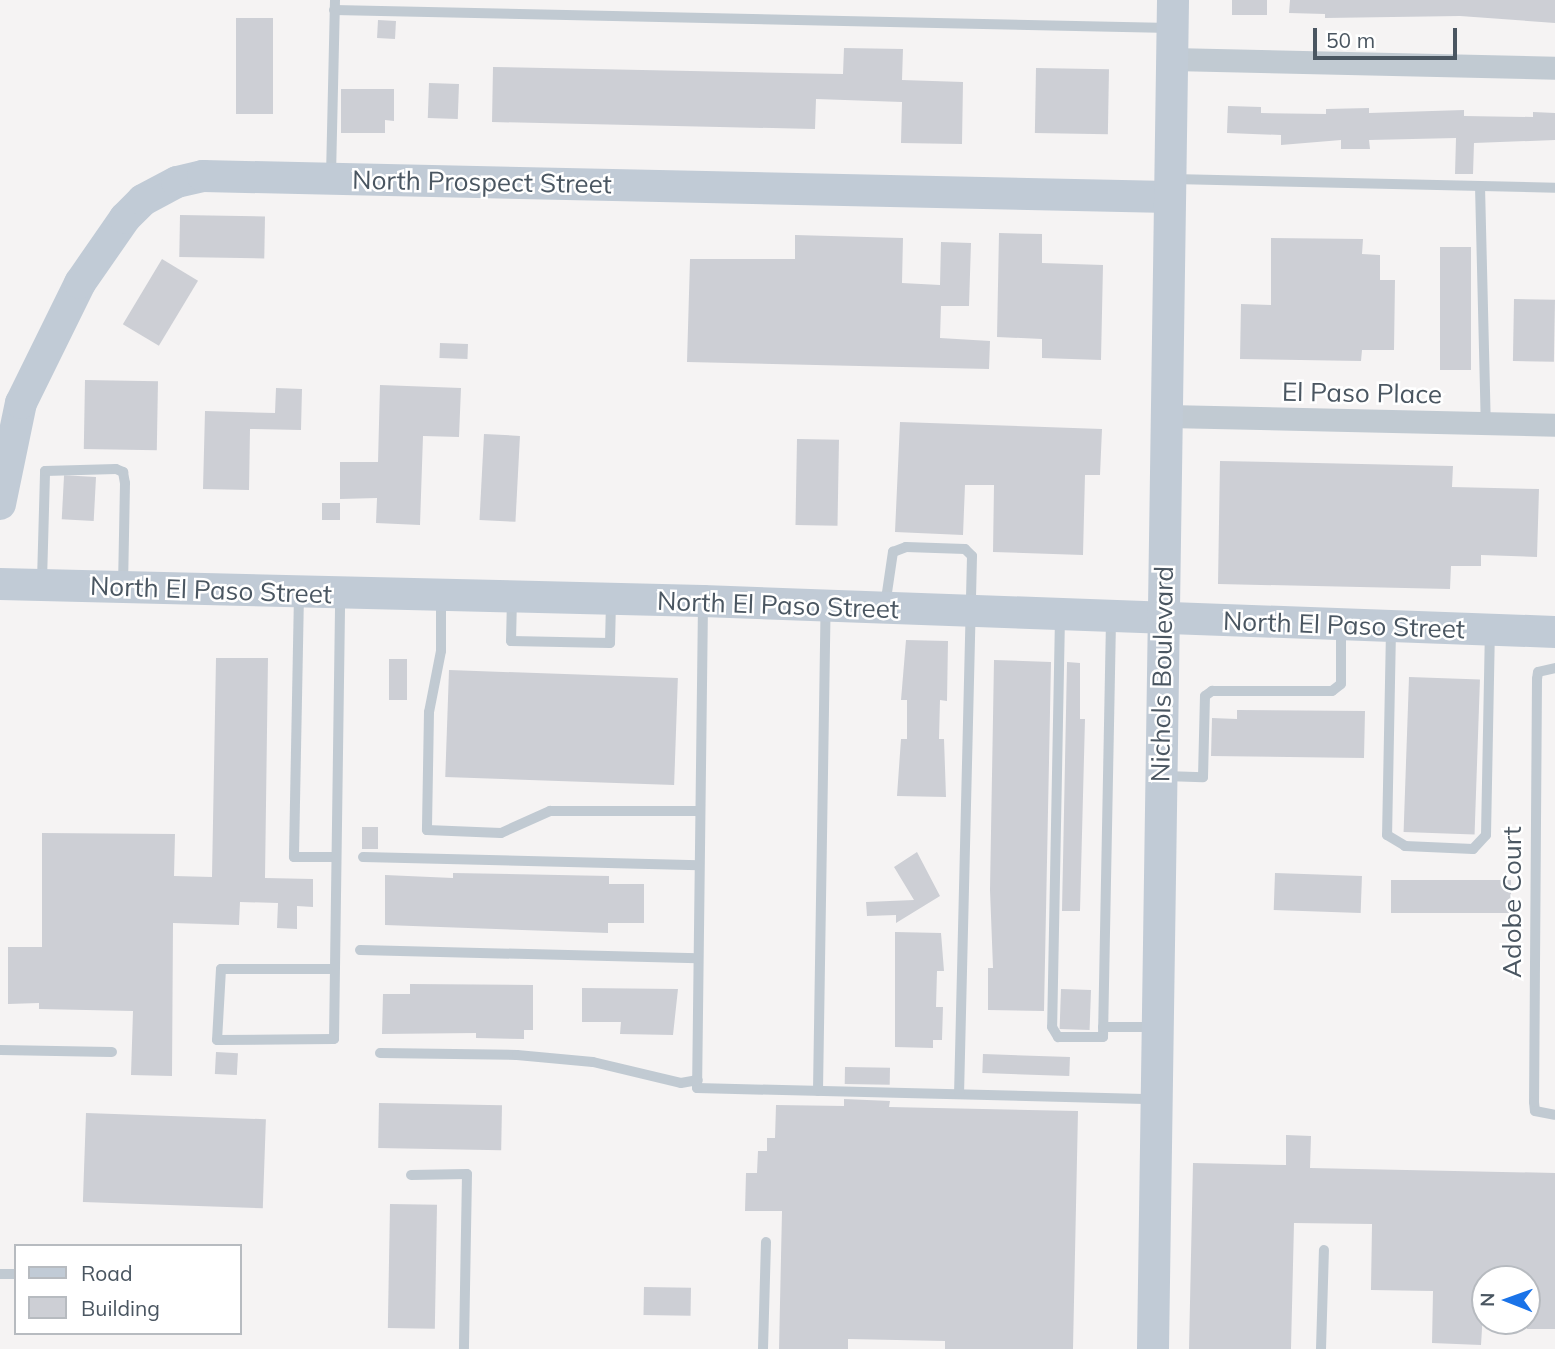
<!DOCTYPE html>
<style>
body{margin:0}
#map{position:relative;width:1555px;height:1349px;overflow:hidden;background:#f5f3f3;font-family:Mulish,sans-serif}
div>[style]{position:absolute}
.building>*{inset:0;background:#cdcfd5;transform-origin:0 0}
.lane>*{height:10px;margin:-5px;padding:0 5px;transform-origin:5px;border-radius:5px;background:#c1cad2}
.street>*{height:23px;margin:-11.5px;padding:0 11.5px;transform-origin:11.5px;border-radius:11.5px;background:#c1cad2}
.secondary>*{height:32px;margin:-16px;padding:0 16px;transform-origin:16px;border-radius:16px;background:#c1cbd6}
span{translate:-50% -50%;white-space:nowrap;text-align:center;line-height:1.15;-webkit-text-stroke:5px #fff;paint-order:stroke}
.street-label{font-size:26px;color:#4a5661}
.legend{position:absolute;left:14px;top:1244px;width:228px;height:91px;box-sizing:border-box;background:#fff;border:2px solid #b7bbc0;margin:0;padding:9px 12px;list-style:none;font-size:21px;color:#4a5661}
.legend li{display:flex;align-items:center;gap:14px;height:35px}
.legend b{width:35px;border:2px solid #b7bbc0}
.north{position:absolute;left:1471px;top:1265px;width:70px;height:70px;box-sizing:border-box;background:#fff;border:2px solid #b7bbc0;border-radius:50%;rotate:271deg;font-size:19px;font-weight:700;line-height:28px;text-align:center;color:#4a5661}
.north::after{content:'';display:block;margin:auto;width:24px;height:32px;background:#1a73e8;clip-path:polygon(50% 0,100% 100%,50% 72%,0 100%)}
.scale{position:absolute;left:1313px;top:28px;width:144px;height:32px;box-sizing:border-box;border:4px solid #4a5661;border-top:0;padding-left:9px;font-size:21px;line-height:24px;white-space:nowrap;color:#4a5661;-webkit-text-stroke:5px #fff;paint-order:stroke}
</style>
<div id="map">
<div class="building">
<i style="left:1232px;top:0;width:35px;height:15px"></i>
<i style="clip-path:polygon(1290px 0,1555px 0,1555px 23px,1460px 16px,1325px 18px,1325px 14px,1289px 13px)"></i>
<i style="left:236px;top:18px;width:37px;height:96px"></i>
<i style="left:378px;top:20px;width:18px;height:18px;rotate:3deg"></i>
<i style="clip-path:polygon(844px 48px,903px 49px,902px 80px,963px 82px,962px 144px,901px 143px,902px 102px,816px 99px,815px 129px,492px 122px,493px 67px,843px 74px)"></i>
<i style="left:1036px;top:68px;width:73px;height:65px;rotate:1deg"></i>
<i style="left:429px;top:83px;width:30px;height:35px;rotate:2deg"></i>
<i style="clip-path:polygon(341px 89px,394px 89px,394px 121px,385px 120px,385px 133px,341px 133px)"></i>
<i style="clip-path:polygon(1228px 106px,1261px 107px,1261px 113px,1326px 114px,1326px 109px,1369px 108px,1369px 113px,1464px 110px,1464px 116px,1533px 117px,1533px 112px,1555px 113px,1555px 140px,1474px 143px,1473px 174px,1455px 174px,1456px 138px,1369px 140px,1370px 149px,1341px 149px,1341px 140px,1281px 145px,1281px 135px,1227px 133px)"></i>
<i style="left:180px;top:215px;width:85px;height:42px;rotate:1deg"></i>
<i style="clip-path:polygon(999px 233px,1042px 234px,1042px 263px,1103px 265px,1101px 360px,1042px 358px,1042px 339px,997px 337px)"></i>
<i style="clip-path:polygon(795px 235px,903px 238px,902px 283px,940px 285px,941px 242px,971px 243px,969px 306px,941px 306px,940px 338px,990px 341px,989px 369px,687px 362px,690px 259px,795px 259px)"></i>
<i style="clip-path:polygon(1271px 238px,1363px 239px,1362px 254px,1380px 255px,1380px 280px,1395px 280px,1394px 350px,1362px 350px,1361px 361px,1240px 359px,1241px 304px,1271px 305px)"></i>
<i style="left:1440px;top:247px;width:31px;height:123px"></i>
<i style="left:162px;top:259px;width:42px;height:76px;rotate:31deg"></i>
<i style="left:1514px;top:299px;width:41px;height:62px;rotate:1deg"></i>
<i style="left:440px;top:343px;width:28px;height:15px;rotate:2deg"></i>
<i style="left:85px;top:380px;width:73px;height:69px;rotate:1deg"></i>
<i style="clip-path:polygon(380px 385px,461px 388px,459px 437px,423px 436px,420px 525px,376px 523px,377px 498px,340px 499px,340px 462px,378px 462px)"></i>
<i style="clip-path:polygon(276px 388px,302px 389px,301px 430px,250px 429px,249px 490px,203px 489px,205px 411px,275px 413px)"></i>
<i style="clip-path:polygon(900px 422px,1102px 429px,1100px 475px,1085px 475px,1083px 555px,993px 552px,994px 485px,965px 485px,963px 535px,895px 532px)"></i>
<i style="left:484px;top:434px;width:36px;height:86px;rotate:3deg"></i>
<i style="left:797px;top:439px;width:42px;height:86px;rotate:1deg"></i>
<i style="clip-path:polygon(1220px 461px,1453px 466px,1452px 487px,1539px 489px,1537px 557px,1481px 555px,1481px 566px,1451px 566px,1450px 589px,1218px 584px)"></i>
<i style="left:96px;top:477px;width:44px;height:32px;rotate:93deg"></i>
<i style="left:322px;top:503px;width:18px;height:17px"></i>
<i style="clip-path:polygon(906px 640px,948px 641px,947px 701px,940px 700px,939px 739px,944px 739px,946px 797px,897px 796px,901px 739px,907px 739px,907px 700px,901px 700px)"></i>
<i style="clip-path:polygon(216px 658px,268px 658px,265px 878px,313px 879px,313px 907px,297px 906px,297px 929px,277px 928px,278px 903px,240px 902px,239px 925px,173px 923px,172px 1076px,131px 1075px,133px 1011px,39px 1009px,39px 1003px,8px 1004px,8px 947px,42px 947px,42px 833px,175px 834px,174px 876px,212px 877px)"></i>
<i style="left:389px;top:659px;width:18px;height:41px"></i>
<i style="clip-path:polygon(994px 660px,1051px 662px,1044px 1011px,988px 1010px,988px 968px,993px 968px,990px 890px)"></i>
<i style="clip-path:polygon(1067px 662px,1080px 663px,1080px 719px,1085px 719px,1080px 911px,1062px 911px)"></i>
<i style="left:449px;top:670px;width:229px;height:107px;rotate:2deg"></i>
<i style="left:1409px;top:677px;width:71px;height:155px;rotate:2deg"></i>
<i style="clip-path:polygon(1237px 710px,1365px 711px,1364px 758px,1211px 756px,1212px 718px,1237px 719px)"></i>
<i style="left:362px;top:827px;width:16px;height:22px"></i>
<i style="clip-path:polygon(917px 852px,940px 896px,896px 923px,896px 915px,867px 916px,866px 902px,914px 900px,894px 867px)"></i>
<i style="clip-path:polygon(453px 873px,609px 876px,609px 884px,644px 884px,644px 923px,608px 923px,608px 933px,385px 925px,385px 875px,453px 878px)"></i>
<i style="left:1275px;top:873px;width:87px;height:37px;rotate:2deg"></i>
<i style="left:1391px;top:880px;width:120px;height:33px"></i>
<i style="clip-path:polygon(895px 932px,941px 933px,944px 971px,937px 971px,936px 1007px,943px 1007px,942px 1040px,933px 1040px,933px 1048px,895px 1047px)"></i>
<i style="clip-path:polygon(410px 984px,533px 985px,533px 1030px,524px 1030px,524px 1039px,476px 1038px,476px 1033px,382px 1034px,383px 994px,410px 994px)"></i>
<i style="clip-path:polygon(582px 988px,678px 989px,673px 1035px,620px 1034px,621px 1022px,582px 1022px)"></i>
<i style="left:1061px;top:989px;width:30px;height:40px;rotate:2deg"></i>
<i style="left:216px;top:1052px;width:22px;height:22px;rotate:3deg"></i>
<i style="left:983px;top:1054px;width:87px;height:19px;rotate:2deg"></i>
<i style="left:845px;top:1067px;width:45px;height:17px;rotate:1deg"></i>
<i style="clip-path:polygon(844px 1099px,890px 1101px,889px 1107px,1078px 1111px,1073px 1349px,945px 1349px,945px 1341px,848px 1339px,848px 1349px,779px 1349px,782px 1211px,745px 1211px,746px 1173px,757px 1173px,758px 1151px,767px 1151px,767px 1138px,775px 1138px,776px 1105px,844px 1106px)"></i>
<i style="left:379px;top:1103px;width:123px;height:45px;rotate:1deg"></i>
<i style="left:86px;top:1113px;width:180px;height:89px;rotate:2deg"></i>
<i style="clip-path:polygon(1286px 1135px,1311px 1136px,1310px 1168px,1555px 1173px,1555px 1329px,1527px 1329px,1527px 1279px,1485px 1279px,1481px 1345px,1432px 1343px,1433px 1291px,1371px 1290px,1372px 1224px,1294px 1223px,1291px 1349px,1189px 1349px,1193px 1163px,1286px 1165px)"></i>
<i style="left:390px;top:1204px;width:47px;height:124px;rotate:1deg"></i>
<i style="left:644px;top:1287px;width:47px;height:28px;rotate:1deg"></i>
</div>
<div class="lane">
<i style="left:334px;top:10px;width:837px;rotate:1.23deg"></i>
<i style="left:331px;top:176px;width:176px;rotate:-88.7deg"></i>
<i style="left:1173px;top:179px;width:382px;rotate:1.3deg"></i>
<i style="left:1480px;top:186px;width:238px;rotate:88.6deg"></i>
<i style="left:42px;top:581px;width:110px;rotate:-88.4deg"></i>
<i style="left:45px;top:471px;width:71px;rotate:-1.6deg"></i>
<i style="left:116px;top:469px;width:8px;rotate:23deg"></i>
<i style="left:123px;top:472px;width:11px;rotate:80deg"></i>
<i style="left:125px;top:483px;width:101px;rotate:91.1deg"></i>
<i style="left:299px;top:594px;width:263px;rotate:91.1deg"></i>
<i style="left:294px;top:857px;width:42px"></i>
<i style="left:441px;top:597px;width:54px;rotate:90deg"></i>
<i style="left:441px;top:651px;width:62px;rotate:101.1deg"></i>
<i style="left:429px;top:712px;width:118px;rotate:91deg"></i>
<i style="left:427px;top:830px;width:74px;rotate:2.3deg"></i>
<i style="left:501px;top:833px;width:54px;rotate:-24.2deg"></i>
<i style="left:550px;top:811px;width:149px"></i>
<i style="left:512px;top:598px;width:43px;rotate:91.3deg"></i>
<i style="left:511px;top:641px;width:99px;rotate:1.2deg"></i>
<i style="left:610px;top:643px;width:41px;rotate:-88.6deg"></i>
<i style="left:703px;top:603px;width:485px;rotate:90.7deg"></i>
<i style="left:697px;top:1088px;width:458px;rotate:1.4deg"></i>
<i style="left:885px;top:606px;width:55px;rotate:-81.6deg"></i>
<i style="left:893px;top:552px;width:14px;rotate:-21deg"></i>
<i style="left:906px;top:547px;width:59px;rotate:1.9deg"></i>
<i style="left:965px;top:549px;width:10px;rotate:45deg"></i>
<i style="left:972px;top:556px;width:538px;rotate:91.38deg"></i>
<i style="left:1060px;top:617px;width:410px;rotate:91.1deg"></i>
<i style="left:1052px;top:1027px;width:12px;rotate:59deg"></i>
<i style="left:1058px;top:1037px;width:45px"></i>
<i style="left:1103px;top:1037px;width:417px;rotate:-88.9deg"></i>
<i style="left:1391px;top:630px;width:205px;rotate:91.1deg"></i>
<i style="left:1387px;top:835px;width:21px;rotate:31deg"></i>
<i style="left:1405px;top:846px;width:68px;rotate:2.5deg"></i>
<i style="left:1473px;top:849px;width:19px;rotate:-47deg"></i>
<i style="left:1486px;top:835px;width:202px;rotate:-88.9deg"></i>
<i style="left:1555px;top:668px;width:17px;rotate:167deg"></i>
<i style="left:1538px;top:672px;width:7px;rotate:98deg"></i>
<i style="left:1537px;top:679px;width:423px;rotate:90.4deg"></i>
<i style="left:1534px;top:1102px;width:9px;rotate:84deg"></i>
<i style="left:1535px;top:1111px;width:20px;rotate:11deg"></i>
<i style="left:1165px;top:776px;width:38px;rotate:2deg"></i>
<i style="left:1203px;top:777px;width:81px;rotate:-88.6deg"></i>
<i style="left:1205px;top:696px;width:9px;rotate:-36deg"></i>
<i style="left:1212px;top:691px;width:120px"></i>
<i style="left:1332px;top:691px;width:11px;rotate:-38deg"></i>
<i style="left:1341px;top:684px;width:56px;rotate:-90deg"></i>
<i style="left:363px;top:857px;width:336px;rotate:1.4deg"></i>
<i style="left:360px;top:950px;width:338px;rotate:1.4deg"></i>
<i style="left:334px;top:969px;width:113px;rotate:180deg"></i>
<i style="left:221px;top:969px;width:71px;rotate:93.2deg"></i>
<i style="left:217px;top:1040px;width:117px;rotate:-0.5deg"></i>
<i style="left:334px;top:1039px;width:442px;rotate:-89.2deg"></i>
<i style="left:1103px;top:1027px;width:53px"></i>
<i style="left:0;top:1050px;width:112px;rotate:1deg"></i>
<i style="left:380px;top:1053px;width:137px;rotate:0.8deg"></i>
<i style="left:517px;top:1055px;width:76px;rotate:5.3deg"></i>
<i style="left:593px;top:1062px;width:90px;rotate:13.4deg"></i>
<i style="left:681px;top:1083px;width:17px;rotate:-10deg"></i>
<i style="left:818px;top:1091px;width:484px;rotate:-89.1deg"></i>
<i style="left:411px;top:1175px;width:56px;rotate:-1deg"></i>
<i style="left:467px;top:1174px;width:175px;rotate:91deg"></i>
<i style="left:0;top:1274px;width:16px"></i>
<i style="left:763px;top:1349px;width:107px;rotate:-88.4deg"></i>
<i style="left:1321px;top:1349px;width:99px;rotate:-88.3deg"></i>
</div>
<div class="street">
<i style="left:1172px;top:59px;width:383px;rotate:1.3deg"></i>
<i style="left:1168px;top:416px;width:387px;rotate:1.3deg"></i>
</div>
<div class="secondary">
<i style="left:0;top:504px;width:103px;rotate:-78.3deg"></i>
<i style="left:21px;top:403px;width:134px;rotate:-63.8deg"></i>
<i style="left:80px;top:283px;width:79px;rotate:-55.3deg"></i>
<i style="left:125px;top:218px;width:25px;rotate:-45deg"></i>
<i style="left:143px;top:200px;width:38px;rotate:-28deg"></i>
<i style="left:177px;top:182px;width:27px;rotate:-13deg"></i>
<i style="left:203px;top:176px;width:966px;rotate:1.25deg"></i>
<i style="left:0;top:584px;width:703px;rotate:1.39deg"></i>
<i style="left:703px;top:601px;width:853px;rotate:2.08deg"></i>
<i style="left:1153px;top:1349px;width:1349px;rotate:-89.15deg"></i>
</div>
<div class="street-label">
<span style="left:482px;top:182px;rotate:1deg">North Prospect Street</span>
<span style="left:1362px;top:393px;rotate:1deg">El Paso Place</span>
<span style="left:211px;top:590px;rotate:2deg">North El Paso Street</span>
<span style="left:778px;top:605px;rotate:2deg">North El Paso Street</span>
<span style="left:1344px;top:625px;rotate:2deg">North El Paso Street</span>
<span style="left:1162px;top:674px;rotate:-89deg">Nichols Boulevard</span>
<span style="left:1512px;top:902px;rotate:-90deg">Adobe Court</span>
</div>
<ul class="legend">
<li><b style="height:9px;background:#c1cbd6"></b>Road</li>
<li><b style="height:19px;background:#cdcfd5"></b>Building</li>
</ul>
<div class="north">N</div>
<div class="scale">50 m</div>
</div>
